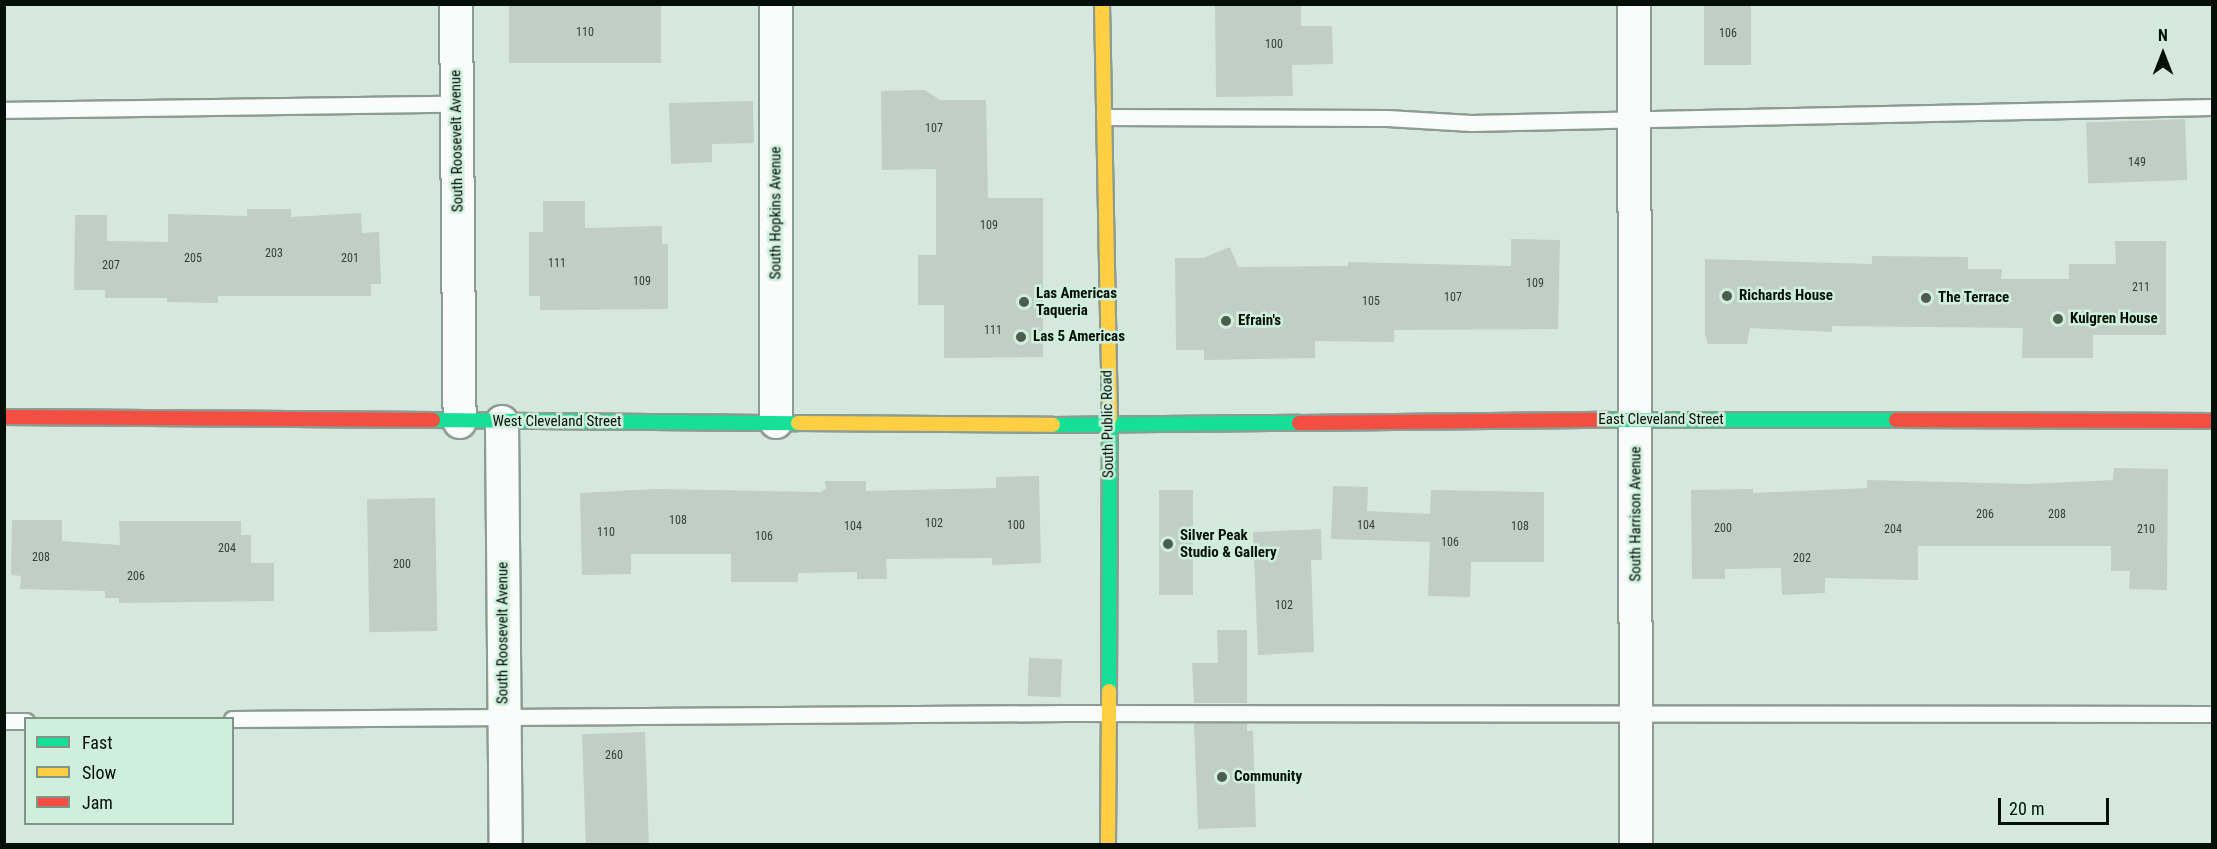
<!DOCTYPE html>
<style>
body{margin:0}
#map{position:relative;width:2217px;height:849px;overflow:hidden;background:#d6e8dd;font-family:"Roboto Condensed",sans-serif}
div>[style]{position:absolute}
.building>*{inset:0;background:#c0cec6;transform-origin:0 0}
.roads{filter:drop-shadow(2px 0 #8d9c93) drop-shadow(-2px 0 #8d9c93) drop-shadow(0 2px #8d9c93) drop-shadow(0 -2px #8d9c93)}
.lane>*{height:15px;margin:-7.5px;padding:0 7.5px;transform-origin:7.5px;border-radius:7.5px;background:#f9fcfa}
.street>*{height:32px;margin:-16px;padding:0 16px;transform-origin:16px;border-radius:16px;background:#f9fcfa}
.fast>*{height:14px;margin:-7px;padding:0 7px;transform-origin:7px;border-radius:7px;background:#16e098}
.slow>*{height:14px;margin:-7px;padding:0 7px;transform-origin:7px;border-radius:7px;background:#ffcf43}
.jam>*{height:14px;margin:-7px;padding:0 7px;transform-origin:7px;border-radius:7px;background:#f24e42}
.dots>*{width:16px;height:16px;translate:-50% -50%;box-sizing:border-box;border:3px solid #cfefdc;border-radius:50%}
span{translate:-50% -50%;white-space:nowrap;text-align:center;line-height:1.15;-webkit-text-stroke:5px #cfefdc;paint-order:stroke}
.number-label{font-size:12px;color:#343f38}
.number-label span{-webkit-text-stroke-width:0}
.street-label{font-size:15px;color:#050f09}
.poi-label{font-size:15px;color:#050f09;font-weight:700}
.left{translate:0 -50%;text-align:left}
.frame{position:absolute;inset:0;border:6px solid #050f09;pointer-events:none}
.legend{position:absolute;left:24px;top:717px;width:210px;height:108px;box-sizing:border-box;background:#cfefdc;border:2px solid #7e9588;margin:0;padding:8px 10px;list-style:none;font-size:18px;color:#050f09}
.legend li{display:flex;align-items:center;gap:12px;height:30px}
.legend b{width:30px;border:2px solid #7e9588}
.north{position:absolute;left:2133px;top:24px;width:60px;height:60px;-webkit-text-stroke:4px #cfefdc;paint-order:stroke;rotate:0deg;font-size:16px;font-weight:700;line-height:24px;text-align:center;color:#050f09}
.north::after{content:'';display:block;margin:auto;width:21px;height:27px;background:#050f09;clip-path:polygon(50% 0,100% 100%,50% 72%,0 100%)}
.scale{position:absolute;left:1998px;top:798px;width:111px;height:27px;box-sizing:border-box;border:3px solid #050f09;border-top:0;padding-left:8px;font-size:18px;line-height:21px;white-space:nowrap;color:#050f09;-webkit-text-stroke:4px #cfefdc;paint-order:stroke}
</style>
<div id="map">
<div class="building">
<i style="left:509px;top:4px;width:152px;height:59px"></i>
<i style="clip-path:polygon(1215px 4px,1301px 4px,1301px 26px,1332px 26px,1333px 64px,1292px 65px,1293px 96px,1216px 97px)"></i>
<i style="left:1704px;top:4px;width:47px;height:61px"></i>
<i style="clip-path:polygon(925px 90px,940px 100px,986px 100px,988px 198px,1043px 198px,1043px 357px,944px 358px,944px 305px,918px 305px,918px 255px,936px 255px,936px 169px,882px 170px,881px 91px)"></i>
<i style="clip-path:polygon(753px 101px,754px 143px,712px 144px,712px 162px,671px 164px,669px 103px)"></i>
<i style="left:2185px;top:119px;width:61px;height:99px;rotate:88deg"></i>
<i style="clip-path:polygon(543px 201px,585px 201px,585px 228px,662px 226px,662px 244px,668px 244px,668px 309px,540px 310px,540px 296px,529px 296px,529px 232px,543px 232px)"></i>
<i style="clip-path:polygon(247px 209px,291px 209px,291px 217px,361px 213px,362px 233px,379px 232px,381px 284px,371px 284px,371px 296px,218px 296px,218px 303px,167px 302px,167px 298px,105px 298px,105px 290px,74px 290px,75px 215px,107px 215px,107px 241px,168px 242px,168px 214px,247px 216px)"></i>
<i style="clip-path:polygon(1511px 239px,1560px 240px,1558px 329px,1394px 330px,1394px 342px,1315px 341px,1315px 358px,1204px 360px,1204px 350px,1176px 350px,1175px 258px,1203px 258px,1230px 247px,1238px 267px,1348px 266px,1348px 262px,1511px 266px)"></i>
<i style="clip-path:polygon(2115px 241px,2166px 241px,2166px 335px,2093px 335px,2093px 358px,2022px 358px,2023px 328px,1832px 326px,1832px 332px,1750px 328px,1747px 344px,1708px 344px,1705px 334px,1705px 259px,1872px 264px,1872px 256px,1968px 257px,1968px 269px,2002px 269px,2001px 279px,2069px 279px,2069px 264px,2116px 264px)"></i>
<i style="clip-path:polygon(2114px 468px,2168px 469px,2167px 590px,2129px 589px,2130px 571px,2111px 571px,2111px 546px,1918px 546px,1918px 580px,1825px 578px,1825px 593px,1782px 595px,1781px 568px,1725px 569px,1725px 579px,1692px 579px,1691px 490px,1753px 489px,1753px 493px,1867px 488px,1867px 480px,2028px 484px,2113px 480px)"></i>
<i style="clip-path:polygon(1039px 476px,1041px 563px,992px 565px,992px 558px,886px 559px,887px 579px,857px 579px,857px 572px,798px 573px,798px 582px,731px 582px,731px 554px,631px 554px,631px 574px,582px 575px,580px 493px,655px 489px,820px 492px,826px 489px,825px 481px,866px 481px,866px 491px,996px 488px,996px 477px)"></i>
<i style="clip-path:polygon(1333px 486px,1368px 487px,1367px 511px,1430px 514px,1431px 490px,1544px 492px,1544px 562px,1471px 562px,1470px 597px,1428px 596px,1430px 542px,1331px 539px)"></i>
<i style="left:1159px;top:490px;width:34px;height:105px"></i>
<i style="left:435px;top:498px;width:133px;height:68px;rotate:89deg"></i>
<i style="clip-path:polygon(12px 520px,62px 520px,62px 541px,120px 545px,119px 521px,241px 521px,241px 535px,251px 535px,251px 563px,274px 563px,274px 601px,119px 603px,119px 598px,105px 598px,105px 591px,20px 589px,21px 576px,11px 575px)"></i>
<i style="clip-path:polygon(1321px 529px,1322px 560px,1311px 560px,1314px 652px,1258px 655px,1253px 532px)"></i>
<i style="clip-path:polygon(1217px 630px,1247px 630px,1247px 703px,1194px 703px,1192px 663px,1218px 663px)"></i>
<i style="left:1029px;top:658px;width:33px;height:38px;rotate:2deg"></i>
<i style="clip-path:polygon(1194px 723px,1247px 723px,1247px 731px,1253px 731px,1256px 827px,1198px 829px)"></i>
<i style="left:645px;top:732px;width:112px;height:63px;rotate:88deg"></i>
</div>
<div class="roads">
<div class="lane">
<i style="left:4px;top:110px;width:453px;rotate:-0.8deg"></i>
<i style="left:1104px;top:117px;width:283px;rotate:0.2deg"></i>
<i style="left:1387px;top:118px;width:84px;rotate:3.4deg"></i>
<i style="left:1471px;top:123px;width:741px;rotate:-1.24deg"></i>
<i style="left:232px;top:719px;width:833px;rotate:-0.41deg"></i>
<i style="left:1065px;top:713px;width:1147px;rotate:0.05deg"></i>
<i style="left:4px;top:721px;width:22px"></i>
</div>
<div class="street">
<i style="left:456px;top:4px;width:418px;rotate:89.5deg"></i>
<i style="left:1634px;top:4px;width:840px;rotate:89.86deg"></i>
<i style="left:502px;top:422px;width:422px;rotate:89.5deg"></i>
<i style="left:776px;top:422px;width:418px;rotate:-90deg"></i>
</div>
<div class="fast">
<i style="left:433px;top:420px;width:365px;rotate:0.5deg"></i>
<i style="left:1607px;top:420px;width:289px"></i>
<i style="left:1053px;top:425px;width:246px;rotate:-0.5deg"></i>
<i style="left:1109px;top:691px;width:273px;rotate:-89.8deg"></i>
</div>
<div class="slow">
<i style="left:1102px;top:4px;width:414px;rotate:88.9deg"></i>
<i style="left:798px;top:423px;width:255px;rotate:0.4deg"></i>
<i style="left:1108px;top:844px;width:153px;rotate:-89.6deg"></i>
</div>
<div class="jam">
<i style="left:4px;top:417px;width:429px;rotate:0.4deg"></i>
<i style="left:1896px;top:420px;width:316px;rotate:0.2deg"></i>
<i style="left:1299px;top:423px;width:308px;rotate:-0.6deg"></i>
</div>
</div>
<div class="dots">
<i style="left:1727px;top:296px;background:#4e5b53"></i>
<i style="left:1926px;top:298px;background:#4e5b53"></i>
<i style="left:1024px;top:302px;background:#4e5b53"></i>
<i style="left:2058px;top:319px;background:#4e5b53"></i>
<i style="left:1226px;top:321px;background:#4e5b53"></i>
<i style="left:1021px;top:337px;background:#4e5b53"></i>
<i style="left:1168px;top:544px;background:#4e5b53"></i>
<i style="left:1222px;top:777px;background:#4e5b53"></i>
</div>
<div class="number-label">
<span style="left:585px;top:33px">110</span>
<span style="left:1728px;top:34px">106</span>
<span style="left:1274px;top:45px">100</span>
<span style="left:934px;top:129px">107</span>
<span style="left:2137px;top:163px">149</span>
<span style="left:989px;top:226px">109</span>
<span style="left:274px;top:254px">203</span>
<span style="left:193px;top:259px">205</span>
<span style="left:350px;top:259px">201</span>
<span style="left:557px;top:264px">111</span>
<span style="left:111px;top:266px">207</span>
<span style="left:642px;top:282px">109</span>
<span style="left:1535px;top:284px">109</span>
<span style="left:2141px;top:288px">211</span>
<span style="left:1453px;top:298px">107</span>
<span style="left:1371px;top:302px">105</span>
<span style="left:993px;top:331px">111</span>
<span style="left:1985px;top:515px">206</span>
<span style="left:2057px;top:515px">208</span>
<span style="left:678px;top:521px">108</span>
<span style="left:934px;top:524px">102</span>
<span style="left:1016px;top:526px">100</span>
<span style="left:1366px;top:526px">104</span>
<span style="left:853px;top:527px">104</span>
<span style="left:1520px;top:527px">108</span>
<span style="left:1723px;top:529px">200</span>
<span style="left:1893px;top:530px">204</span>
<span style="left:2146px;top:530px">210</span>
<span style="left:606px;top:533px">110</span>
<span style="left:764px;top:537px">106</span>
<span style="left:1450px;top:543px">106</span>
<span style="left:227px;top:549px">204</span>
<span style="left:41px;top:558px">208</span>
<span style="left:1802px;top:559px">202</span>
<span style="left:402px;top:565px">200</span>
<span style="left:136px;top:577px">206</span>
<span style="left:1284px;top:606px">102</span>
<span style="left:614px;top:756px">260</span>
</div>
<div class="street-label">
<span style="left:457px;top:141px;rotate:-91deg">South Roosevelt Avenue</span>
<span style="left:776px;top:213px;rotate:-90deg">South Hopkins Avenue</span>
<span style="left:1661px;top:420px">East Cleveland Street</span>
<span style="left:557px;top:422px">West Cleveland Street</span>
<span style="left:1108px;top:424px;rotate:-91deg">South Public Road</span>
<span style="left:1636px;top:514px;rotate:-90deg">South Harrison Avenue</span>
<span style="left:503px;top:633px;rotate:-90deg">South Roosevelt Avenue</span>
</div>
<div class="poi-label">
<span class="left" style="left:1036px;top:302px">Las Americas<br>Taqueria</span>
<span class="left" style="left:1739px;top:296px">Richards House</span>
<span class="left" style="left:1938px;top:298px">The Terrace</span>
<span class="left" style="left:2070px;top:319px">Kulgren House</span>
<span class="left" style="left:1238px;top:321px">Efrain's</span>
<span class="left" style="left:1033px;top:337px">Las 5 Americas</span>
<span class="left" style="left:1180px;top:544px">Silver Peak<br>Studio &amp; Gallery</span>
<span class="left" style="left:1234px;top:777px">Community</span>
</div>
<div class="frame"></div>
<ul class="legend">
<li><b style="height:8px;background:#16e098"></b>Fast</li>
<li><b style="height:8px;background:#ffcf43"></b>Slow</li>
<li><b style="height:8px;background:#f24e42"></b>Jam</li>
</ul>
<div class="north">N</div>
<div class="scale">20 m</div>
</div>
